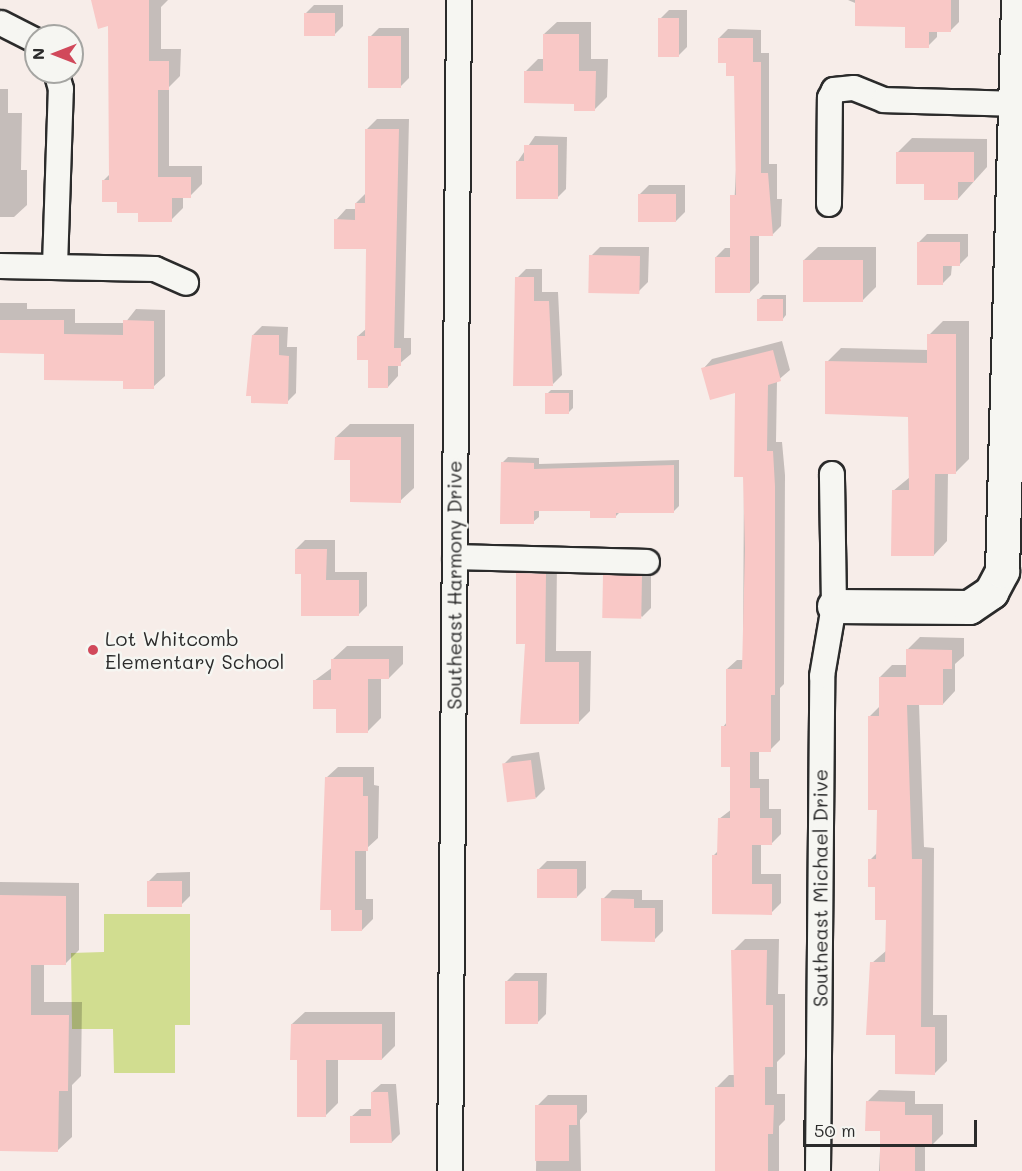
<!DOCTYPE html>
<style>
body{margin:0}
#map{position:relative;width:1022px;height:1171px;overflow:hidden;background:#f7ede9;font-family:Mali,sans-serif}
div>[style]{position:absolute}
.green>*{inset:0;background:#d1dd90}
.shadow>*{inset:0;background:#0003}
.building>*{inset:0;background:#f9c8c6;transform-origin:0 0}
.roads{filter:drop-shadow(2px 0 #2b2b2b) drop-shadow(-2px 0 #2b2b2b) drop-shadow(0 2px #2b2b2b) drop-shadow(0 -2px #2b2b2b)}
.street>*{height:24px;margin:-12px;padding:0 12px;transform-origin:12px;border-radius:12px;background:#f6f6f2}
.secondary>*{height:33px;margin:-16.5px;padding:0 16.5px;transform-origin:16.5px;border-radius:16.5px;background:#f6f6f2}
.dots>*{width:16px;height:16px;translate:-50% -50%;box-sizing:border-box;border:3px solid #f6f6f2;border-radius:50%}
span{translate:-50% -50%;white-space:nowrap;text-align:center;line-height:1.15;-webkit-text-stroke:5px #f6f6f2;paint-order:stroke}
.street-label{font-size:20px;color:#2b2b2b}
.poi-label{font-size:20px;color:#2b2b2b}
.left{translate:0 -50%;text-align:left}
.north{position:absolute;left:24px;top:24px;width:60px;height:60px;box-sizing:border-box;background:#f6f6f2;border:2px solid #a5a5a2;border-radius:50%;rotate:270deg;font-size:16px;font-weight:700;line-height:24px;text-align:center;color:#2b2b2b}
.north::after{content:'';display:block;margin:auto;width:21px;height:27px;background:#d1495b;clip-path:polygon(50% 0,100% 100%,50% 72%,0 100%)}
.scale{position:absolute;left:803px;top:1120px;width:174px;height:27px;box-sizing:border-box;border:3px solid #2b2b2b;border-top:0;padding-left:8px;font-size:18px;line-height:21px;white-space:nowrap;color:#2b2b2b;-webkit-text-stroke:4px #f6f6f2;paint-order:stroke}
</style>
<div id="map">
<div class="green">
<i style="clip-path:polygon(104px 914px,190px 914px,190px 1025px,175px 1025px,175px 1073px,114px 1073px,113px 1029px,72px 1029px,71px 953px,104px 952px)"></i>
</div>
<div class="shadow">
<i style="clip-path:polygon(94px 0,168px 0,161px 7px,161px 49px,181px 49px,180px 76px,169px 87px,169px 166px,202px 166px,202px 184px,190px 196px,183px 196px,183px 208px,171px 220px,119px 201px,103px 181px,111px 173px,109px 24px)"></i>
<i style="clip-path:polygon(848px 0,959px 0,959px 22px,950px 31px,937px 31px,937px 37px,928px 46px,907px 25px)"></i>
<i style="clip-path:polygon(314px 5px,343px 5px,343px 26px,334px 35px,305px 14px)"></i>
<i style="clip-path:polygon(669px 10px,687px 10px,687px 47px,678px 56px,660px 19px)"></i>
<i style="clip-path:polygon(557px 22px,591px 22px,591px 59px,608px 59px,607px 97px,595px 109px,526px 71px,538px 59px,544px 59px,544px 34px)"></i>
<i style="clip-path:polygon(379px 28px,409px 28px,409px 78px,400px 87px,370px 37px)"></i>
<i style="clip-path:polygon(728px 29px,761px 30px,761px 53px,769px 53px,769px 164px,777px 164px,777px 199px,782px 199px,781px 226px,772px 235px,759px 235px,759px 283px,750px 292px,716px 257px,725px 248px,732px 248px,737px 150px,735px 75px,719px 38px)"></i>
<i style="clip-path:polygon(0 89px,8px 89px,8px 113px,22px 113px,21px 170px,27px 170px,27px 205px,14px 217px,0 217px)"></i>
<i style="clip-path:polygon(377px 119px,409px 119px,404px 338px,411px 338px,411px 354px,398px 365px,398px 376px,388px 387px,358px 336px,367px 328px,367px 248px,336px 220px,346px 209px,356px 209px,356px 203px,366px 193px,366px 130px)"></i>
<i style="clip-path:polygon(535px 136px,567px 137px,566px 189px,557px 198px,518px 161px)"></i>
<i style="clip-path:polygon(912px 138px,987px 139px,987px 167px,958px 199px,925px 182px,898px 152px)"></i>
<i style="clip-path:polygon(649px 185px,685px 185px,685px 212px,676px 221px,640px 194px)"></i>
<i style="clip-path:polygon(927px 234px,968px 234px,968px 256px,959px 265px,952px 265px,951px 275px,942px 284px,918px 243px)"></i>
<i style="clip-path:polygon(600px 247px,649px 247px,648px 282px,639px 291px,591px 256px)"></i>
<i style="clip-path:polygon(818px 247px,876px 247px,876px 287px,862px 301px,804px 260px)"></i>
<i style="clip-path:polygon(526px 269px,542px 269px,542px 292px,558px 292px,562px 375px,553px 384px,517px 278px)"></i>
<i style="clip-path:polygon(763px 295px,786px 295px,786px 315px,782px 320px,759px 299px)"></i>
<i style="clip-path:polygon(0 303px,27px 303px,27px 309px,75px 309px,75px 323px,125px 323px,136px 309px,165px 310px,165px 376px,153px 387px,46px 353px,0 352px)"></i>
<i style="clip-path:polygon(943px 321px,969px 321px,969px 459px,955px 473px,948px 473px,947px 541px,934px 555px,893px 491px,910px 477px,909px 416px,827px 362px,841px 348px,929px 350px,929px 335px)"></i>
<i style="clip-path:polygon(262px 326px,288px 327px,287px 347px,297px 347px,296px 393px,287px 402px,253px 335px)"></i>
<i style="clip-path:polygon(782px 341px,790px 370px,777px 381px,776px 442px,782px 442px,785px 475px,784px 684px,780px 688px,780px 740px,770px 750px,759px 750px,759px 779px,769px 779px,769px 809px,781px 809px,781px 834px,771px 844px,761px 844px,761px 874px,781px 874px,781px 903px,771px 913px,713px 856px,719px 850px,719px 819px,732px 809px,732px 766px,723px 727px,727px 722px,727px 669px,737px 660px,743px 660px,744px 475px,736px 391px,703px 369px,712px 359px)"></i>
<i style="clip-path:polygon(551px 390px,573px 390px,573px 408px,569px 412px,547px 394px)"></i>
<i style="clip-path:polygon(350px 424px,414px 424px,414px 488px,400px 501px,351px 459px,336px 437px)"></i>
<i style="clip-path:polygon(508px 457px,539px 458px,539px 464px,679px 460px,679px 506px,673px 512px,620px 512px,616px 516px,591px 509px,539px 509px,539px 517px,533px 522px,502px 463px)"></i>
<i style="clip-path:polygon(305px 540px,335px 540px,335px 572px,367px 572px,367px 606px,358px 615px,302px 573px,296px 549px)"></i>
<i style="clip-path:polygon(530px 562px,557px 562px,556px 651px,591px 651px,590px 711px,578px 723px,527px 643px,518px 573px)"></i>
<i style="clip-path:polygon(614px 567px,651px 568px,651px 608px,642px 617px,605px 576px)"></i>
<i style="clip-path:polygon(920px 637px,964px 638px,964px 656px,955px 664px,955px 691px,943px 704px,919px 704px,924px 847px,934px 848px,933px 1015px,947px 1015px,947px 1061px,935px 1073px,872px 963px,887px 950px,887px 919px,870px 860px,878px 852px,878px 809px,869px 717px,880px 706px,880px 677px,892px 665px,907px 665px,907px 650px)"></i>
<i style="clip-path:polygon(347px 646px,403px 646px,403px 664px,389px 678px,381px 678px,381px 718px,367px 732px,314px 681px,333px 667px,333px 659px)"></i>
<i style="clip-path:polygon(539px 752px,545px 789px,536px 798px,503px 765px,512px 756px)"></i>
<i style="clip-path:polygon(338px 767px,374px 767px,374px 785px,379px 786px,378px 838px,366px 849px,366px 899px,373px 899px,373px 919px,362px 930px,333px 930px,326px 778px)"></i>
<i style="clip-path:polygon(547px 861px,586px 861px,586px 888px,577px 897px,538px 870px)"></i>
<i style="clip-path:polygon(190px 872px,190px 896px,181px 905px,148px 882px,157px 873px)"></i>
<i style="clip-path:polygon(0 882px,79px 883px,79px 950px,65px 964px,44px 964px,44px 1002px,82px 1002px,81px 1076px,72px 1085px,72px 1137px,58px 1150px,0 1150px)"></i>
<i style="clip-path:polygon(612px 890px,642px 890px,642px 900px,663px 900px,663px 931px,654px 940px,603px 899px)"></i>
<i style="clip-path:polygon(745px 939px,779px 939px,778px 994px,785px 994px,785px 1054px,777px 1062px,777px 1094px,785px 1094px,785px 1120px,779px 1126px,779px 1171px,715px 1171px,717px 1087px,729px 1075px,735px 1075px,733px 951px)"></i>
<i style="clip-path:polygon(515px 973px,547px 973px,546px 1014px,537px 1023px,506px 982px)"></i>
<i style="clip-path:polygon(305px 1012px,395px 1012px,395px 1046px,382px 1059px,338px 1059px,338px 1103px,325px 1116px,298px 1058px,292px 1024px)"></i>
<i style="clip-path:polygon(381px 1084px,396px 1084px,400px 1134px,392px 1142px,351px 1117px,360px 1109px,372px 1109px,372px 1092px)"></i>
<i style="clip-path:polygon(879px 1090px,915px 1091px,915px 1104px,943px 1104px,943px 1134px,931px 1146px,925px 1146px,925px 1171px,879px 1171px,881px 1130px,867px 1102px)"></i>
<i style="clip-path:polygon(548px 1095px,587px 1095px,587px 1112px,580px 1120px,581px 1171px,536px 1171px,537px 1106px)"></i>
</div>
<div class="building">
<i style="clip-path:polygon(91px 0,149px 0,149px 61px,169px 61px,169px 90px,158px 90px,158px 177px,191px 177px,191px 198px,172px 198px,172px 222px,138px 222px,138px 213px,117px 213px,117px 202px,102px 202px,102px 180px,109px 180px,108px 26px,98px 29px)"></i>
<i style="clip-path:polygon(855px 0,951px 0,951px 32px,929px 32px,929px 48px,905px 48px,905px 27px,855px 26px)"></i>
<i style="left:304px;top:13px;width:31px;height:23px"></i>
<i style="left:658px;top:18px;width:21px;height:39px"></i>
<i style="clip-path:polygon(543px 34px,579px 34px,579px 71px,596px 71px,595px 111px,574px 111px,574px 104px,524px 103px,524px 71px,543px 71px)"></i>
<i style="left:368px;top:36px;width:33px;height:52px"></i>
<i style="clip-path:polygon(718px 38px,753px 38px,753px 62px,761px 62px,761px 173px,768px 173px,773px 236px,750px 236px,750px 293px,715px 293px,715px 257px,730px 257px,730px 195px,736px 195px,734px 76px,726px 76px,726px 63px,718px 63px)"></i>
<i style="clip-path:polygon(365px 129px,399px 129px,394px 348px,401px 348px,401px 366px,388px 366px,388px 388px,368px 388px,368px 360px,357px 360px,357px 336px,365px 336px,366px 249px,334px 249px,334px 219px,355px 220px,355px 203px,365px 203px)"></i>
<i style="clip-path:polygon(524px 145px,558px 145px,558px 199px,516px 199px,516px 161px,524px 161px)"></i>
<i style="clip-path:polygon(896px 152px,974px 152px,974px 182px,958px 182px,958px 200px,924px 200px,924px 184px,896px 184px)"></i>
<i style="left:638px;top:194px;width:38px;height:28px"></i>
<i style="clip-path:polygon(917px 242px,960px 242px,960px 266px,943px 266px,943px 285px,917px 285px)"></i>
<i style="left:589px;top:255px;width:51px;height:38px;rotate:1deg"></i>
<i style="left:803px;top:260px;width:60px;height:42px"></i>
<i style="clip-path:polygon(515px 277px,534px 277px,534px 301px,549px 301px,553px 386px,513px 386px)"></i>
<i style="left:757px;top:299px;width:26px;height:22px"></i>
<i style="clip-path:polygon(0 320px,64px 320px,64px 334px,123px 335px,123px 320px,154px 321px,154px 389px,123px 389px,123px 381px,44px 380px,44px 354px,0 353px)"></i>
<i style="clip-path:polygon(927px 334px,956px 334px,956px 474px,935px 474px,934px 556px,891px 556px,892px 490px,909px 490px,908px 417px,825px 414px,825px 361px,927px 363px)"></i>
<i style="clip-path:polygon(252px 335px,279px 335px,279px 355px,289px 356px,288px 404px,251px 403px,251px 396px,246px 396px)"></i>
<i style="clip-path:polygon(773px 350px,781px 381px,768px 385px,767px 451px,773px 451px,775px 486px,775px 695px,771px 695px,771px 752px,750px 752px,750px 788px,760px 788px,760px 818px,772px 818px,772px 845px,752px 845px,752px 884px,772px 884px,772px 915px,712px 914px,712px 855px,717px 855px,718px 818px,730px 818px,730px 767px,721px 767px,721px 726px,726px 726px,726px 669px,742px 669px,745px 549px,743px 477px,734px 477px,735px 393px,710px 400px,701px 368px)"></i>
<i style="left:545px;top:393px;width:24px;height:21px"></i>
<i style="clip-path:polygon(335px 437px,401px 437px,401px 503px,350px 502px,350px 460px,334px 460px)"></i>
<i style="clip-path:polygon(501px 462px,534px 463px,534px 469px,674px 465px,674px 513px,616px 513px,616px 518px,590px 518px,590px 511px,534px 511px,534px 524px,500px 524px)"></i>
<i style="clip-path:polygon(295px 549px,327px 549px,326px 580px,359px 580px,359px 616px,301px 616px,301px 574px,295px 574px)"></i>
<i style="clip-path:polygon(516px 573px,546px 574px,545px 662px,579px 662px,579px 724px,520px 724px,525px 644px,516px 644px)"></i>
<i style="left:603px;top:575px;width:39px;height:43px;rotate:1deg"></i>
<i style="clip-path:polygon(906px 649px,952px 650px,952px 669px,943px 669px,943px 705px,907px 705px,912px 859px,922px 859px,921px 1027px,935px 1027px,935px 1075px,895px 1074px,895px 1035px,866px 1035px,870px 962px,885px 962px,886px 920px,875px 920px,875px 887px,868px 887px,868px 859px,876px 859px,877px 810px,868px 810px,868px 716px,879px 716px,879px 677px,906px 677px)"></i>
<i style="clip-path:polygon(331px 659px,389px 659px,389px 679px,368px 679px,368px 733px,336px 733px,336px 709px,313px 709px,313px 680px,331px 680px)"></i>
<i style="left:531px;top:760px;width:39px;height:29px;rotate:83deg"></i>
<i style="clip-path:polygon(325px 777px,363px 777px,363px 796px,368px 796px,368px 851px,355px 851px,355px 910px,362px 910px,362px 931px,331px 931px,331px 910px,320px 910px)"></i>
<i style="left:537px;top:869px;width:40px;height:29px"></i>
<i style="left:147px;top:881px;width:35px;height:26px"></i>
<i style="clip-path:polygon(0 895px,66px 896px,66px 965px,31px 965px,31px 1015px,69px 1015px,68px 1091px,59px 1091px,58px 1152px,0 1151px)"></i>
<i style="clip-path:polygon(601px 898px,634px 899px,634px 908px,655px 908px,655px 942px,601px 941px)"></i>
<i style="clip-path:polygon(731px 950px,767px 950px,766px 1005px,773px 1005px,773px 1067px,765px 1067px,765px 1105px,774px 1105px,773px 1134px,768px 1134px,768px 1171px,715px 1171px,715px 1087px,734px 1087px)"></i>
<i style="left:505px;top:981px;width:33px;height:43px"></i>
<i style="clip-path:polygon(291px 1024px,382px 1024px,382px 1060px,326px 1060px,326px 1117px,297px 1117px,297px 1060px,290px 1060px)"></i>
<i style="clip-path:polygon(371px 1092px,388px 1092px,392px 1143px,350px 1143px,350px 1116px,371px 1116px)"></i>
<i style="clip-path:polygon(866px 1101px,905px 1102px,905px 1115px,932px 1115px,932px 1147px,915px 1147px,915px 1171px,880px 1171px,880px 1131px,865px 1131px)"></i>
<i style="clip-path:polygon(535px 1105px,577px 1105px,577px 1125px,569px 1125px,569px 1161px,535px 1161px)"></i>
</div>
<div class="roads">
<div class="street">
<i style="left:1px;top:23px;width:39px;rotate:27deg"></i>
<i style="left:829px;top:204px;width:106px;rotate:-89.5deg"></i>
<i style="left:830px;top:98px;width:9px;rotate:-63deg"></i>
<i style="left:834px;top:90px;width:20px;rotate:-6deg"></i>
<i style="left:854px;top:88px;width:32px;rotate:22deg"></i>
<i style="left:884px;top:100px;width:132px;rotate:1.7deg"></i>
<i style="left:0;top:266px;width:155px;rotate:1.1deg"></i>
<i style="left:155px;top:269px;width:34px;rotate:24deg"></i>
<i style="left:55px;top:266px;width:177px;rotate:-88.1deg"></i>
<i style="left:61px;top:89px;width:18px;rotate:-106deg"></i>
<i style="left:455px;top:557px;width:192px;rotate:1.5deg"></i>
<i style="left:450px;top:1171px;width:1171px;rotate:-89.56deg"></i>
<i style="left:818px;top:1171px;width:495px;rotate:-89.5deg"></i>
<i style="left:822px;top:676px;width:71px;rotate:-80.3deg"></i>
<i style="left:834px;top:606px;width:132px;rotate:-90.9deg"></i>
</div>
<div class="secondary">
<i style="left:834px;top:606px;width:135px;rotate:0.4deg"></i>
<i style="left:969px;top:607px;width:27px;rotate:-34deg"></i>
<i style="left:991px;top:592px;width:24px;rotate:-62deg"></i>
<i style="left:1002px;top:571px;width:571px;rotate:-88.39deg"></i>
</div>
</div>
<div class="dots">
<i style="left:93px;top:650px;background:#d1495b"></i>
</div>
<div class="street-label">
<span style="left:454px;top:585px;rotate:-90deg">Southeast Harmony Drive</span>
<span style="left:820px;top:888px;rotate:-90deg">Southeast Michael Drive</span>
</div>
<div class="poi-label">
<span class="left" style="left:105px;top:650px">Lot Whitcomb<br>Elementary School</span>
</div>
<div class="north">N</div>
<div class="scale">50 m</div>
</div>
